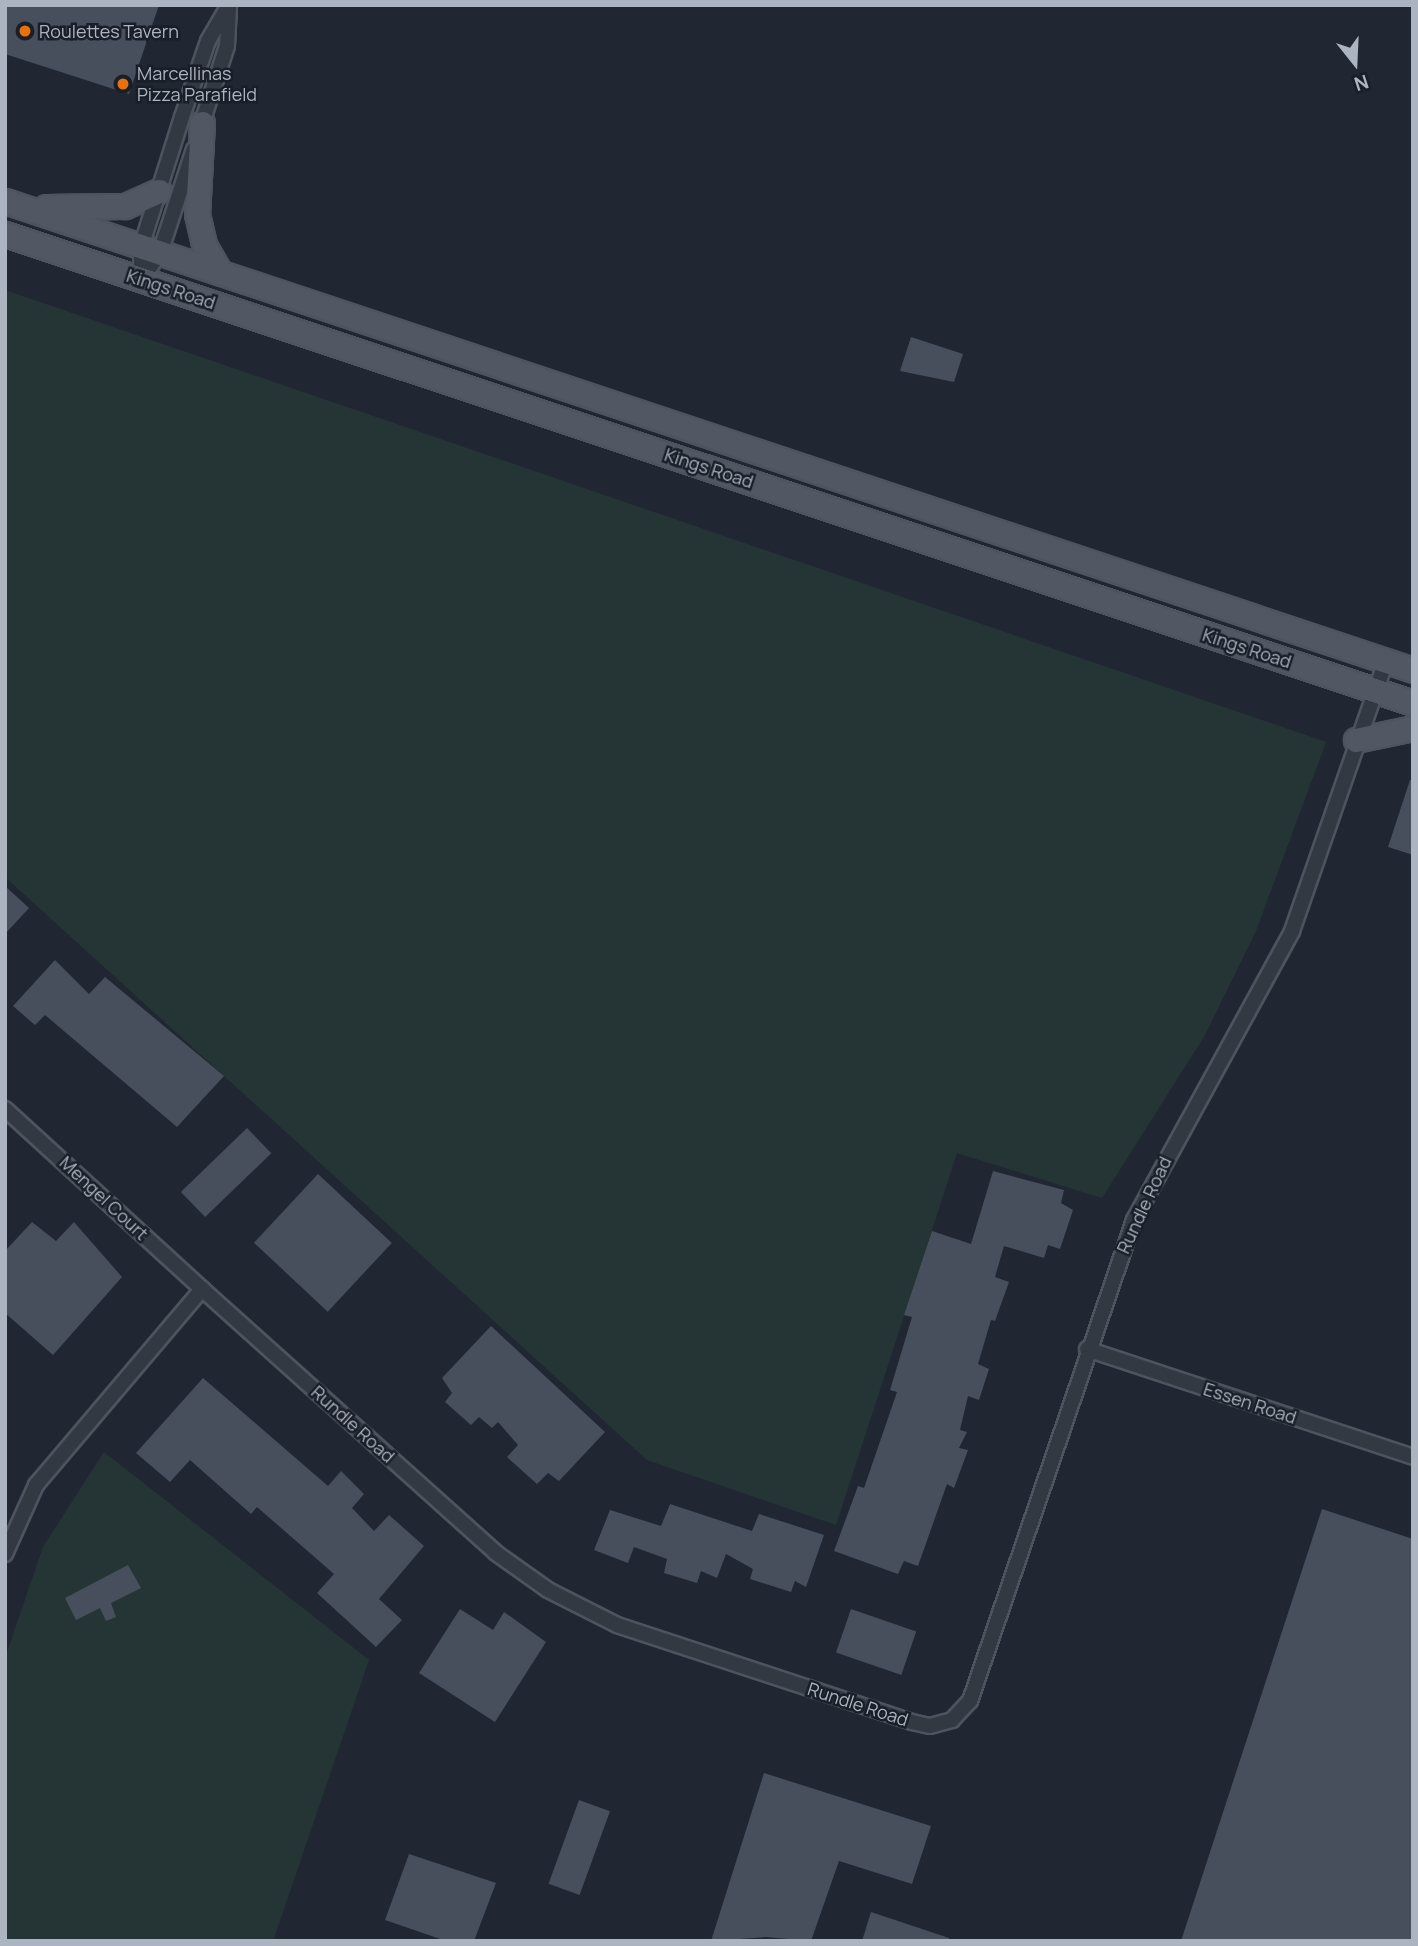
<!DOCTYPE html>
<style>
body{margin:0}
#map{position:relative;width:1418px;height:1946px;overflow:hidden;background:#202733;font-family:Manrope,sans-serif}
div>[style]{position:absolute}
.green>*{inset:0;background:#253536}
.building>*{inset:0;background:#474e5c;transform-origin:0 0}
.roads{filter:drop-shadow(2px 0 #4e545f) drop-shadow(-2px 0 #4e545f) drop-shadow(0 2px #4e545f) drop-shadow(0 -2px #4e545f)}
.minor>*{height:14px;margin:-7px;padding:0 7px;transform-origin:7px;border-radius:7px;background:#333943}
.primary>*{height:23px;margin:-11.5px;padding:0 11.5px;transform-origin:11.5px;border-radius:11.5px;background:#515864}
.dots>*{width:19px;height:19px;translate:-50% -50%;box-sizing:border-box;border:4px solid #191e28;border-radius:50%}
span{translate:-50% -50%;white-space:nowrap;text-align:center;line-height:1.15;-webkit-text-stroke:5px #191e28;paint-order:stroke}
.poi-label{font-size:18px;color:#adb4c1}
.left{translate:0 -50%;text-align:left}
.street-label{font-size:18px;color:#adb4c1}
.frame{position:absolute;inset:0;border:7px solid #adb4c1;pointer-events:none}
.north{position:absolute;left:1320px;top:28px;width:70px;height:70px;-webkit-text-stroke:5px #191e28;paint-order:stroke;rotate:162deg;font-size:19px;font-weight:700;line-height:28px;text-align:center;color:#adb4c1}
.north::after{content:'';display:block;margin:auto;width:24px;height:32px;background:#adb4c1;clip-path:polygon(50% 0,100% 100%,50% 72%,0 100%)}
</style>
<div id="map">
<div class="green">
<i style="clip-path:polygon(5px 290px,1326px 742px,1256px 931px,1205px 1035px,1102px 1198px,957px 1153px,836px 1525px,647px 1460px,5px 877px)"></i>
<i style="clip-path:polygon(104px 1452px,369px 1660px,273px 1941px,5px 1941px,5px 1658px,43px 1547px)"></i>
</div>
<div class="building">
<i style="clip-path:polygon(5px 5px,159px 5px,129px 94px,5px 54px)"></i>
<i style="clip-path:polygon(911px 337px,963px 354px,954px 382px,900px 371px)"></i>
<i style="clip-path:polygon(1410px 780px,1413px 780px,1413px 855px,1388px 847px)"></i>
<i style="clip-path:polygon(5px 886px,29px 908px,5px 934px)"></i>
<i style="clip-path:polygon(55px 960px,89px 994px,105px 977px,224px 1076px,177px 1127px,45px 1015px,35px 1025px,13px 1006px)"></i>
<i style="left:247px;top:1128px;width:35px;height:92px;rotate:46deg"></i>
<i style="clip-path:polygon(993px 1171px,1064px 1190px,1061px 1203px,1073px 1210px,1060px 1249px,1048px 1245px,1044px 1258px,1004px 1246px,995px 1277px,1009px 1282px,995px 1321px,991px 1320px,978px 1364px,989px 1369px,979px 1400px,968px 1396px,960px 1430px,967px 1432px,959px 1448px,968px 1450px,954px 1488px,947px 1484px,918px 1566px,904px 1561px,898px 1574px,834px 1551px,858px 1486px,864px 1488px,897px 1392px,890px 1390px,912px 1317px,904px 1315px,932px 1231px,971px 1244px)"></i>
<i style="left:318px;top:1174px;width:101px;height:94px;rotate:43deg"></i>
<i style="clip-path:polygon(32px 1222px,56px 1241px,74px 1222px,122px 1277px,53px 1355px,5px 1313px,5px 1251px)"></i>
<i style="clip-path:polygon(491px 1326px,605px 1432px,559px 1481px,548px 1473px,537px 1484px,507px 1457px,518px 1445px,498px 1422px,492px 1428px,479px 1417px,471px 1425px,445px 1402px,452px 1393px,442px 1378px)"></i>
<i style="clip-path:polygon(203px 1378px,328px 1486px,341px 1471px,364px 1494px,352px 1508px,374px 1531px,389px 1515px,424px 1546px,379px 1599px,402px 1620px,376px 1647px,317px 1593px,334px 1574px,257px 1507px,251px 1514px,190px 1460px,170px 1482px,136px 1453px)"></i>
<i style="clip-path:polygon(670px 1504px,752px 1531px,759px 1514px,824px 1535px,806px 1587px,795px 1581px,791px 1592px,750px 1579px,753px 1569px,726px 1554px,717px 1578px,701px 1571px,697px 1583px,664px 1573px,667px 1559px,634px 1547px,628px 1563px,594px 1550px,610px 1510px,661px 1526px)"></i>
<i style="clip-path:polygon(1322px 1509px,1413px 1539px,1413px 1941px,1181px 1941px)"></i>
<i style="clip-path:polygon(128px 1565px,141px 1588px,111px 1603px,116px 1617px,106px 1621px,100px 1608px,76px 1620px,65px 1598px)"></i>
<i style="clip-path:polygon(460px 1609px,493px 1630px,504px 1612px,546px 1642px,495px 1722px,419px 1673px)"></i>
<i style="left:851px;top:1609px;width:69px;height:46px;rotate:19deg"></i>
<i style="clip-path:polygon(764px 1773px,931px 1826px,912px 1884px,839px 1861px,811px 1941px,766px 1937px,711px 1941px)"></i>
<i style="left:579px;top:1800px;width:33px;height:89px;rotate:20deg"></i>
<i style="clip-path:polygon(409px 1854px,496px 1883px,474px 1941px,446px 1941px,385px 1920px)"></i>
<i style="clip-path:polygon(871px 1912px,949px 1938px,949px 1941px,862px 1941px)"></i>
</div>
<div class="roads">
<div class="minor">
<i style="left:200px;top:129px;width:87px;rotate:-72deg"></i>
<i style="left:227px;top:46px;width:39px;rotate:-87deg"></i>
<i style="left:141px;top:280px;width:33px;rotate:-90deg"></i>
<i style="left:141px;top:247px;width:136px;rotate:-72.5deg"></i>
<i style="left:182px;top:117px;width:80px;rotate:-71.1deg"></i>
<i style="left:208px;top:41px;width:42px;rotate:-59.7deg"></i>
<i style="left:141px;top:280px;width:33px;rotate:-55deg"></i>
<i style="left:160px;top:253px;width:109px;rotate:-71.9deg"></i>
<i style="left:5px;top:1109px;width:267px;rotate:42.4deg"></i>
<i style="left:1087px;top:1349px;width:343px;rotate:18.3deg"></i>
<i style="left:5px;top:1554px;width:76px;rotate:-65.8deg"></i>
<i style="left:36px;top:1485px;width:257px;rotate:-49.7deg"></i>
<i style="left:202px;top:1289px;width:395px;rotate:41.9deg"></i>
<i style="left:496px;top:1553px;width:64px;rotate:35.4deg"></i>
<i style="left:548px;top:1590px;width:77px;rotate:26.9deg"></i>
<i style="left:617px;top:1625px;width:311px;rotate:18.2deg"></i>
<i style="left:912px;top:1722px;width:18px;rotate:13deg"></i>
<i style="left:930px;top:1726px;width:23px;rotate:-15deg"></i>
<i style="left:952px;top:1720px;width:26px;rotate:-47deg"></i>
<i style="left:970px;top:1701px;width:508px;rotate:-71.17deg"></i>
<i style="left:1134px;top:1220px;width:329px;rotate:-61.3deg"></i>
<i style="left:1292px;top:931px;width:286px;rotate:-70.8deg"></i>
</div>
<div class="primary">
<i style="left:202px;top:123px;width:91px;rotate:93.1deg"></i>
<i style="left:197px;top:214px;width:32px;rotate:77deg"></i>
<i style="left:204px;top:245px;width:32px;rotate:60deg"></i>
<i style="left:5px;top:201px;width:1484px;rotate:18.42deg"></i>
<i style="left:46px;top:207px;width:79px;rotate:-0.7deg"></i>
<i style="left:125px;top:206px;width:37px;rotate:-24deg"></i>
<i style="left:5px;top:234px;width:1484px;rotate:18.42deg"></i>
<i style="left:1356px;top:740px;width:58px;rotate:-11.9deg"></i>
</div>
</div>
<div class="dots">
<i style="left:25px;top:31px;background:#e8710a"></i>
<i style="left:123px;top:84px;background:#e8710a"></i>
</div>
<div class="poi-label">
<span class="left" style="left:39px;top:31px">Roulettes Tavern</span>
<span class="left" style="left:137px;top:84px">Marcellinas<br>Pizza Parafield</span>
</div>
<div class="street-label">
<span style="left:171px;top:289px;rotate:18deg">Kings Road</span>
<span style="left:709px;top:468px;rotate:18deg">Kings Road</span>
<span style="left:1247px;top:648px;rotate:18deg">Kings Road</span>
<span style="left:104px;top:1198px;rotate:43deg">Mengel Court</span>
<span style="left:1144px;top:1205px;rotate:-65deg">Rundle Road</span>
<span style="left:1250px;top:1403px;rotate:18deg">Essen Road</span>
<span style="left:353px;top:1424px;rotate:42deg">Rundle Road</span>
<span style="left:858px;top:1704px;rotate:18deg">Rundle Road</span>
</div>
<div class="frame"></div>
<div class="north">N</div>
</div>
